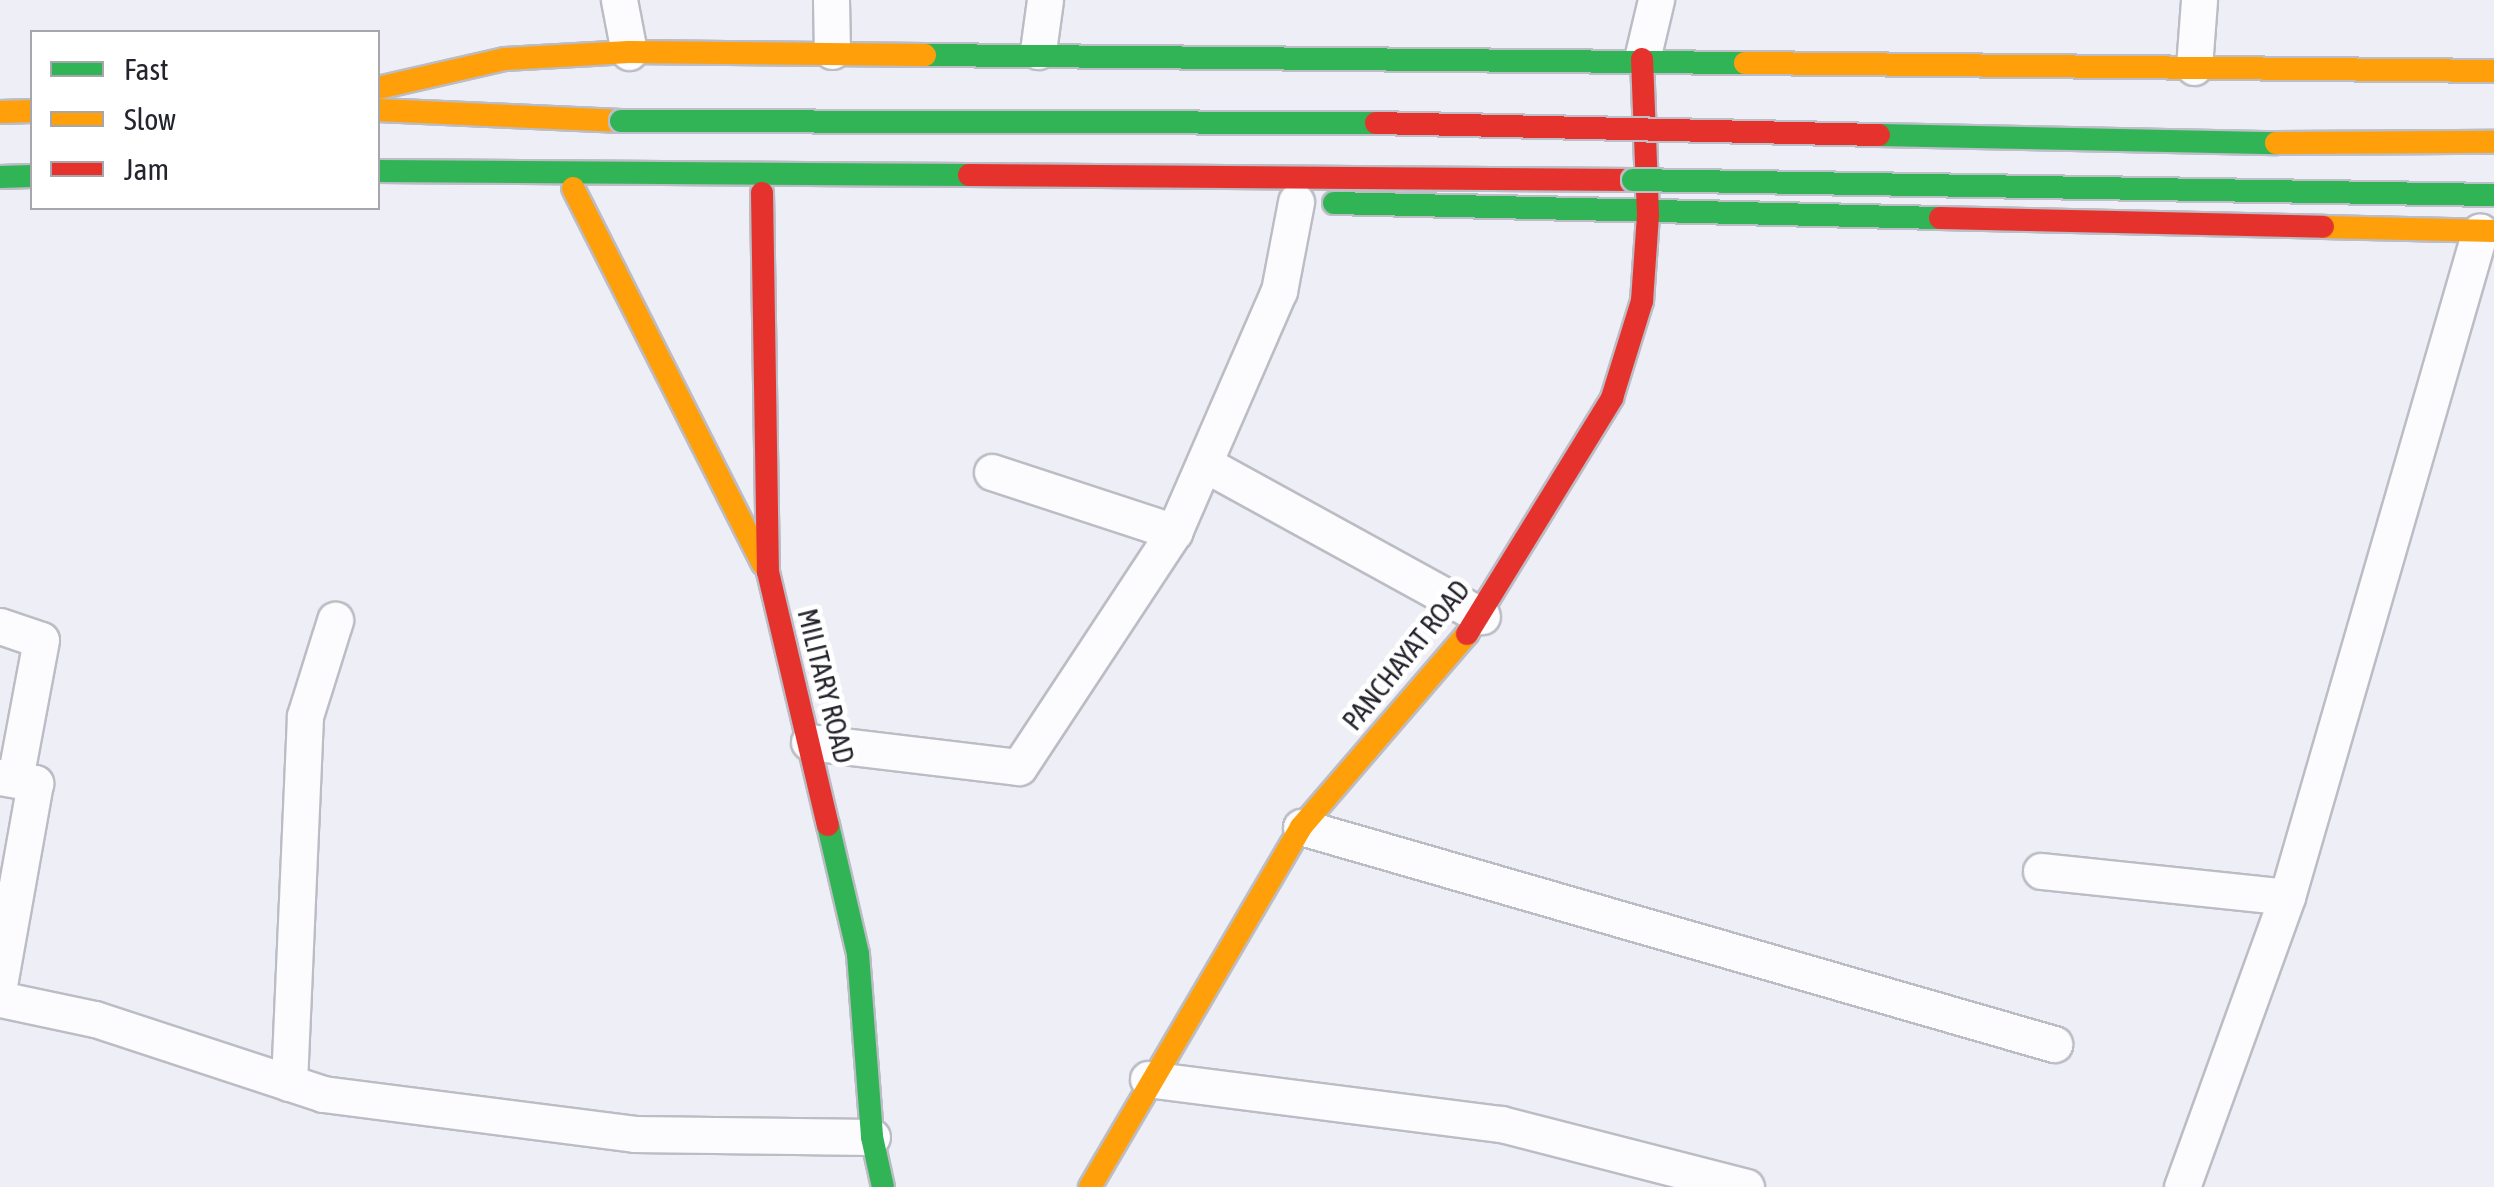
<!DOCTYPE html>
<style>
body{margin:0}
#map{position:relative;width:2494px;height:1187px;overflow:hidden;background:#edeef6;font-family:"Asap Condensed",sans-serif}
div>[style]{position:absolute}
.roads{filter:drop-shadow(2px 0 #bcbcc5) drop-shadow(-2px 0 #bcbcc5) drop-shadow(0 2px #bcbcc5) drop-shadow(0 -2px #bcbcc5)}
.street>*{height:35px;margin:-17.5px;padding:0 17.5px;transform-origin:17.5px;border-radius:17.5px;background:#fcfcfe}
.fast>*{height:22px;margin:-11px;padding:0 11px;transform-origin:11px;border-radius:11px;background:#30b455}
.slow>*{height:22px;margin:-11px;padding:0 11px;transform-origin:11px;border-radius:11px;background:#ff9f0a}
.jam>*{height:22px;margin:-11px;padding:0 11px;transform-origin:11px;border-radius:11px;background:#e5322d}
.bridges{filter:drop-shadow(2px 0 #bcbfc8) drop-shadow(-2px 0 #bcbfc8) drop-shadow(0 2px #bcbfc8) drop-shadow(0 -2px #bcbfc8)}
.fast-bridge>*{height:22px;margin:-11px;padding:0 11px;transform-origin:11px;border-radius:11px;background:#30b455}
.slow-bridge>*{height:22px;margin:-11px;padding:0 11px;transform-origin:11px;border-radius:11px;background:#ff9f0a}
.jam-bridge>*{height:22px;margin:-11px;padding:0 11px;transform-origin:11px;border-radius:11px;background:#e5322d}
span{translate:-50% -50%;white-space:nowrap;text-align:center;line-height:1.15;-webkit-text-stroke:10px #fff;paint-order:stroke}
.street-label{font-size:28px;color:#24242e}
.legend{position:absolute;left:30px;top:30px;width:350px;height:180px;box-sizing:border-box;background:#fff;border:2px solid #a7a7ab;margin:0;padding:12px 18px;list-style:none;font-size:30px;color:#24242e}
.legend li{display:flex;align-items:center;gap:20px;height:50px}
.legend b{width:50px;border:2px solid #a7a7ab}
</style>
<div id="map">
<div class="roads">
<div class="street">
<i style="left:619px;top:0;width:53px;rotate:79.1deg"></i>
<i style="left:831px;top:0;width:51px;rotate:88.9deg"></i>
<i style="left:1038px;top:51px;width:51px;rotate:-82.2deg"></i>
<i style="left:1642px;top:59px;width:61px;rotate:-76.7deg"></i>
<i style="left:2194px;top:67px;width:67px;rotate:-85.7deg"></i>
<i style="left:1205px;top:464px;width:316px;rotate:28.8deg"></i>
<i style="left:992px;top:472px;width:192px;rotate:18.2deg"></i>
<i style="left:0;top:626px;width:43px;rotate:18.9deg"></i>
<i style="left:41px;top:640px;width:141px;rotate:100.6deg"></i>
<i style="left:809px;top:742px;width:211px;rotate:6.8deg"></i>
<i style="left:1019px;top:767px;width:282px;rotate:-56.6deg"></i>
<i style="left:1174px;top:532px;width:263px;rotate:-66.5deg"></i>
<i style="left:1279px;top:291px;width:91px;rotate:-79.2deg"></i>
<i style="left:0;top:777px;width:36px;rotate:10deg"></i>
<i style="left:35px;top:783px;width:200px;rotate:100.1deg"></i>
<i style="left:1301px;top:827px;width:784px;rotate:16.08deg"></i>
<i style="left:2041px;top:871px;width:247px;rotate:6deg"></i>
<i style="left:0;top:999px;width:97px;rotate:11.9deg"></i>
<i style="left:95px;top:1019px;width:240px;rotate:18.2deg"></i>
<i style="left:323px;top:1094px;width:314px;rotate:7.3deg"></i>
<i style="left:634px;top:1134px;width:238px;rotate:0.7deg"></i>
<i style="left:1148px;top:1079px;width:356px;rotate:7.3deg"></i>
<i style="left:1501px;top:1124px;width:253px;rotate:14.4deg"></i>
<i style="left:289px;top:1083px;width:367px;rotate:-87.5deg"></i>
<i style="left:305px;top:716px;width:101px;rotate:-72.6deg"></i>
<i style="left:2182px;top:1187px;width:308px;rotate:-70.1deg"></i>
<i style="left:2287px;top:897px;width:693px;rotate:-73.84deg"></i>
</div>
<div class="fast">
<i style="left:925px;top:55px;width:820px;rotate:0.56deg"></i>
<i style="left:378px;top:171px;width:591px;rotate:0.39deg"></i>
<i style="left:0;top:177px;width:32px;rotate:-2deg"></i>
<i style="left:1334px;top:203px;width:606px;rotate:1.42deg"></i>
<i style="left:828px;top:825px;width:132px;rotate:76.9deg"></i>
<i style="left:858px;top:954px;width:184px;rotate:85.6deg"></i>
<i style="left:872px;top:1137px;width:51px;rotate:77.6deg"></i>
</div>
<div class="slow">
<i style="left:1745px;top:63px;width:749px;rotate:0.61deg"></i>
<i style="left:378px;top:88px;width:130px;rotate:-12.9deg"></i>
<i style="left:505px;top:59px;width:124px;rotate:-3.2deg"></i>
<i style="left:629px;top:52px;width:296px;rotate:0.6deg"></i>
<i style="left:378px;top:110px;width:243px;rotate:2.6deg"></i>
<i style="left:0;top:112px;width:32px;rotate:-2deg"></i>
<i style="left:573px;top:188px;width:421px;rotate:63.2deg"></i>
<i style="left:2323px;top:227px;width:171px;rotate:1.3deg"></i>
<i style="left:1090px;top:1187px;width:417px;rotate:-59.6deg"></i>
<i style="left:1301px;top:827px;width:255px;rotate:-49.3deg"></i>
</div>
<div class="jam">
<i style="left:969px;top:175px;width:664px;rotate:0.43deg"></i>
<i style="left:762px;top:193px;width:379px;rotate:89.1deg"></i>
<i style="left:768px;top:572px;width:260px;rotate:76.7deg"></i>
<i style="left:1940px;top:218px;width:383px;rotate:1.3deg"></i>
<i style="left:1467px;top:634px;width:277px;rotate:-58.4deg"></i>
<i style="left:1612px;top:398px;width:102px;rotate:-72.8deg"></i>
<i style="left:1642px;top:301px;width:86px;rotate:-86deg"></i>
<i style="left:1648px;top:215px;width:156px;rotate:-92.2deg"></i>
</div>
</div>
<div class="bridges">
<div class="fast-bridge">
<i style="left:621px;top:121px;width:755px;rotate:0.15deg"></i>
<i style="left:1879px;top:135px;width:397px;rotate:1.2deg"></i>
<i style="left:1633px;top:180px;width:861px;rotate:1deg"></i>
</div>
<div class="slow-bridge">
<i style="left:2276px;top:143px;width:218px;rotate:-0.3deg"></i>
</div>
<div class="jam-bridge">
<i style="left:1376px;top:123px;width:503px;rotate:1.37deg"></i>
</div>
</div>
<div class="street-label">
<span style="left:1406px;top:655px;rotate:-51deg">PANCHAYAT ROAD</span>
<span style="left:826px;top:686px;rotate:76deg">MILITARY ROAD</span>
</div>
<ul class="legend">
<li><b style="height:12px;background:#30b455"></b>Fast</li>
<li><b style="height:12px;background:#ff9f0a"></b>Slow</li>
<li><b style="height:12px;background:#e5322d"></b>Jam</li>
</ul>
</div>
